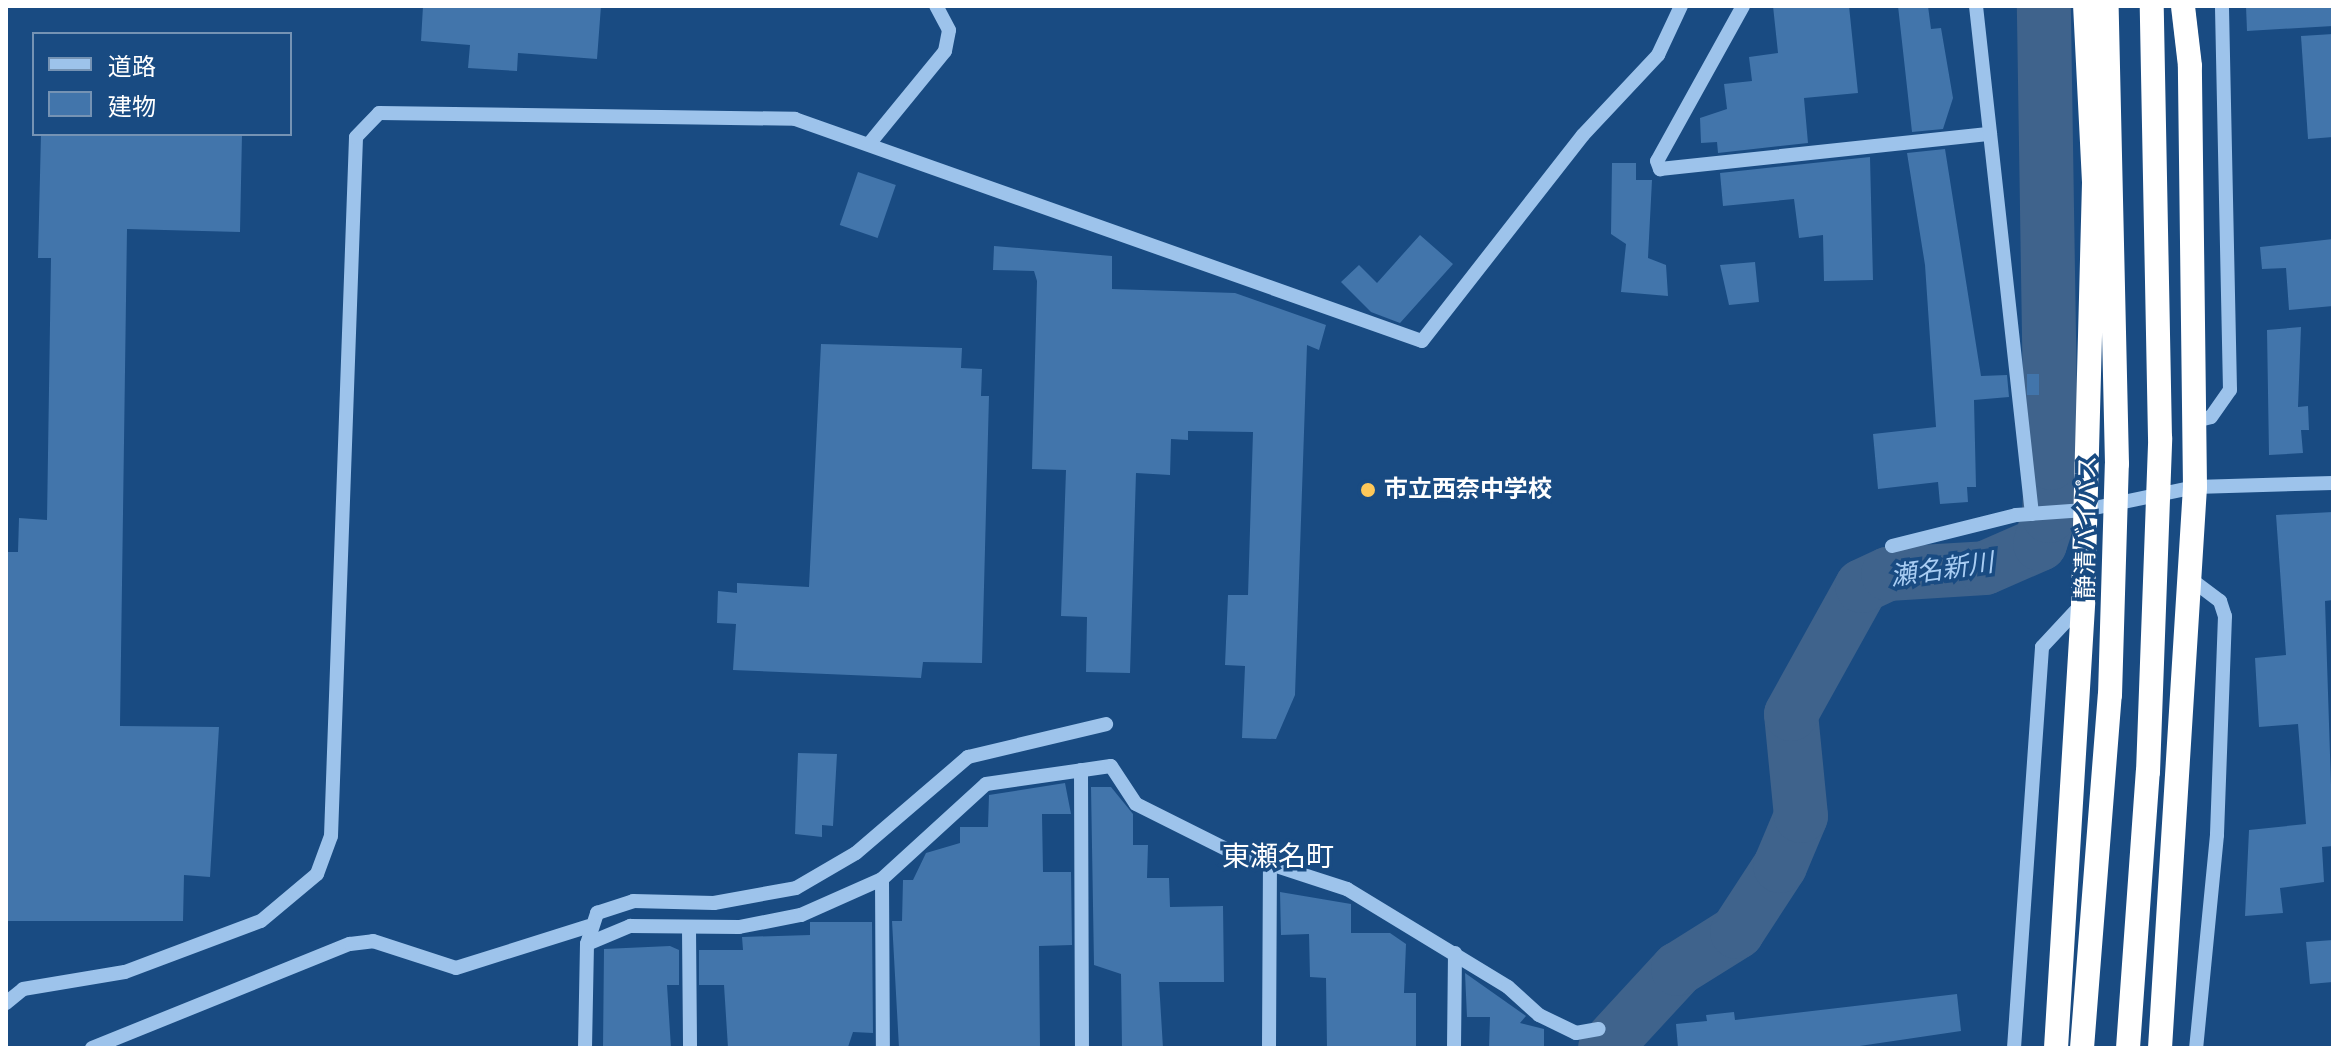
<!DOCTYPE html>
<meta charset="utf-8">
<style>
body{margin:0}
#map{position:relative;width:2339px;height:1054px;overflow:hidden;background:#194b82;font-family:"Varela Round","Noto Sans JP",sans-serif}
div>[style]{position:absolute}
.river>*{height:54px;margin:-27px;padding:0 27px;transform-origin:27px;border-radius:27px;background:#3f638c}
.building>*{inset:0;background:#4275ab;transform-origin:0 0}
.minor>*{height:14px;margin:-7px;padding:0 7px;transform-origin:7px;border-radius:7px;background:#9dc3eb}
.highway>*{height:24px;margin:-12px;padding:0 12px;transform-origin:12px;border-radius:12px;background:#fff}
.highway-bridge>*{height:24px;margin:-12px;padding:0 12px;transform-origin:12px;border-radius:12px;background:#fff}
.dots>*{width:22px;height:22px;translate:-50% -50%;box-sizing:border-box;border:4px solid #194b82;border-radius:50%}
span{translate:-50% -50%;white-space:nowrap;text-align:center;line-height:1.15;-webkit-text-stroke:7px #194b82;paint-order:stroke}
.poi-label{font-size:24px;color:#fff;font-weight:700}
.left{translate:0 -50%;text-align:left}
.street-label{font-size:24px;color:#fff}
.water-label{font-size:26px;color:#a9cdf3;font-style:italic}
.quarter-label{font-size:28px;color:#fff}
.frame{position:absolute;inset:0;border:8px solid #fff;pointer-events:none}
.legend{position:absolute;left:32px;top:32px;width:260px;height:104px;box-sizing:border-box;background:#194b82;border:2px solid #7593b4;margin:0;padding:10px 14px;list-style:none;font-size:24px;color:#fff}
.legend li{display:flex;align-items:center;gap:16px;height:40px}
.legend b{width:40px;border:2px solid #7593b4}
</style>
<div id="map">
<div class="river">
<i style="left:1605px;top:1048px;width:108px;rotate:-47.3deg"></i>
<i style="left:1678px;top:969px;width:70px;rotate:-32.1deg"></i>
<i style="left:1737px;top:932px;width:79px;rotate:-56.9deg"></i>
<i style="left:1780px;top:866px;width:54px;rotate:-67.2deg"></i>
<i style="left:1801px;top:816px;width:102px;rotate:-95.6deg"></i>
<i style="left:1791px;top:714px;width:146px;rotate:-61deg"></i>
<i style="left:1862px;top:586px;width:29px;rotate:-25deg"></i>
<i style="left:1888px;top:574px;width:97px;rotate:-3.5deg"></i>
<i style="left:1985px;top:568px;width:60px;rotate:-23.6deg"></i>
<i style="left:2040px;top:544px;width:29px;rotate:-72deg"></i>
<i style="left:2049px;top:516px;width:53px;rotate:-87.8deg"></i>
<i style="left:2051px;top:463px;width:457px;rotate:-90.9deg"></i>
</div>
<div class="building">
<i style="clip-path:polygon(423px 6px,601px 6px,597px 59px,518px 53px,517px 71px,468px 68px,470px 45px,421px 41px)"></i>
<i style="clip-path:polygon(1773px 6px,1849px 6px,1858px 93px,1804px 98px,1808px 143px,1718px 153px,1717px 142px,1701px 143px,1700px 118px,1727px 109px,1724px 84px,1752px 81px,1749px 57px,1778px 53px)"></i>
<i style="clip-path:polygon(1898px 6px,1928px 6px,1931px 29px,1941px 28px,1953px 98px,1943px 129px,1912px 132px)"></i>
<i style="clip-path:polygon(2246px 6px,2333px 6px,2333px 26px,2247px 31px)"></i>
<i style="clip-path:polygon(2333px 34px,2333px 137px,2308px 139px,2301px 36px)"></i>
<i style="clip-path:polygon(41px 134px,242px 134px,240px 232px,127px 229px,120px 726px,219px 727px,210px 877px,184px 875px,183px 921px,6px 921px,6px 552px,18px 552px,19px 518px,47px 520px,51px 258px,38px 258px)"></i>
<i style="clip-path:polygon(1945px 149px,1981px 376px,2007px 375px,2009px 397px,1974px 400px,1976px 487px,1967px 487px,1968px 502px,1940px 504px,1938px 482px,1878px 489px,1873px 434px,1936px 427px,1925px 265px,1907px 153px)"></i>
<i style="clip-path:polygon(1870px 157px,1873px 280px,1824px 281px,1823px 235px,1799px 238px,1794px 199px,1723px 206px,1720px 173px)"></i>
<i style="clip-path:polygon(1612px 163px,1636px 163px,1636px 180px,1652px 180px,1648px 258px,1666px 265px,1668px 296px,1621px 292px,1626px 244px,1611px 234px)"></i>
<i style="left:858px;top:172px;width:40px;height:56px;rotate:19deg"></i>
<i style="clip-path:polygon(1420px 235px,1453px 264px,1400px 323px,1371px 312px,1341px 282px,1359px 265px,1377px 283px)"></i>
<i style="clip-path:polygon(2333px 239px,2333px 306px,2289px 310px,2286px 268px,2262px 269px,2260px 247px)"></i>
<i style="clip-path:polygon(994px 246px,1112px 256px,1112px 289px,1235px 293px,1326px 325px,1319px 350px,1307px 345px,1295px 695px,1276px 739px,1242px 738px,1245px 666px,1225px 665px,1228px 595px,1248px 595px,1253px 432px,1188px 431px,1188px 440px,1171px 439px,1170px 475px,1136px 473px,1130px 673px,1086px 672px,1087px 617px,1061px 616px,1066px 470px,1032px 469px,1037px 281px,1034px 271px,993px 270px)"></i>
<i style="clip-path:polygon(1755px 262px,1759px 302px,1729px 305px,1720px 265px)"></i>
<i style="clip-path:polygon(2301px 327px,2298px 407px,2308px 406px,2309px 430px,2301px 430px,2303px 453px,2269px 455px,2267px 330px)"></i>
<i style="clip-path:polygon(821px 344px,962px 348px,961px 368px,982px 369px,981px 396px,989px 396px,982px 663px,923px 662px,921px 678px,733px 670px,736px 624px,717px 623px,718px 591px,737px 593px,737px 583px,809px 587px)"></i>
<i style="left:2027px;top:374px;width:12px;height:21px"></i>
<i style="clip-path:polygon(2333px 512px,2333px 600px,2325px 601px,2333px 846px,2322px 847px,2324px 882px,2280px 888px,2283px 913px,2245px 916px,2249px 830px,2306px 824px,2298px 724px,2259px 727px,2255px 658px,2286px 655px,2276px 515px)"></i>
<i style="clip-path:polygon(798px 753px,837px 754px,833px 826px,822px 825px,822px 837px,795px 834px)"></i>
<i style="clip-path:polygon(1065px 783px,1071px 814px,1042px 814px,1043px 872px,1071px 872px,1072px 945px,1039px 946px,1040px 1048px,899px 1048px,892px 921px,902px 921px,903px 880px,913px 880px,926px 853px,960px 843px,960px 827px,988px 827px,989px 795px)"></i>
<i style="clip-path:polygon(1091px 787px,1111px 787px,1133px 814px,1133px 845px,1148px 845px,1147px 878px,1169px 878px,1170px 907px,1223px 906px,1224px 982px,1159px 982px,1163px 1048px,1122px 1048px,1121px 974px,1094px 965px)"></i>
<i style="clip-path:polygon(1280px 892px,1351px 904px,1351px 933px,1390px 933px,1406px 944px,1404px 993px,1416px 993px,1416px 1048px,1327px 1048px,1326px 978px,1310px 977px,1309px 934px,1281px 935px)"></i>
<i style="clip-path:polygon(810px 922px,872px 922px,873px 1033px,853px 1032px,848px 1047px,728px 1048px,724px 985px,699px 985px,699px 950px,743px 950px,742px 937px,810px 935px)"></i>
<i style="clip-path:polygon(2333px 940px,2333px 982px,2310px 984px,2306px 942px)"></i>
<i style="clip-path:polygon(670px 946px,679px 950px,679px 985px,667px 985px,671px 1048px,603px 1048px,604px 949px)"></i>
<i style="clip-path:polygon(1465px 973px,1526px 1016px,1520px 1023px,1544px 1029px,1544px 1048px,1489px 1048px,1490px 1017px,1467px 1017px)"></i>
<i style="clip-path:polygon(1957px 994px,1961px 1031px,1846px 1048px,1678px 1048px,1676px 1024px,1707px 1021px,1706px 1015px,1734px 1012px,1735px 1020px)"></i>
</div>
<div class="minor">
<i style="left:1743px;top:6px;width:177px;rotate:119deg"></i>
<i style="left:1657px;top:161px;width:9px;rotate:69deg"></i>
<i style="left:1660px;top:169px;width:332px;rotate:-6.1deg"></i>
<i style="left:1976px;top:6px;width:511px;rotate:83.71deg"></i>
<i style="left:869px;top:144px;width:120px;rotate:-50.7deg"></i>
<i style="left:945px;top:51px;width:21px;rotate:-79deg"></i>
<i style="left:949px;top:30px;width:27px;rotate:-118deg"></i>
<i style="left:2195px;top:421px;width:16px;rotate:-14deg"></i>
<i style="left:2211px;top:417px;width:33px;rotate:-55deg"></i>
<i style="left:2230px;top:390px;width:384px;rotate:-91.2deg"></i>
<i style="left:1892px;top:546px;width:128px;rotate:-14deg"></i>
<i style="left:2016px;top:515px;width:69px;rotate:-4.1deg"></i>
<i style="left:2085px;top:510px;width:112px;rotate:-11.8deg"></i>
<i style="left:2195px;top:487px;width:138px;rotate:-1.7deg"></i>
<i style="left:2188px;top:577px;width:40px;rotate:37deg"></i>
<i style="left:2220px;top:601px;width:16px;rotate:72deg"></i>
<i style="left:2225px;top:616px;width:219px;rotate:92.1deg"></i>
<i style="left:2217px;top:835px;width:214px;rotate:95.6deg"></i>
<i style="left:1081px;top:770px;width:278px;rotate:89.8deg"></i>
<i style="left:882px;top:879px;width:169px;rotate:89.7deg"></i>
<i style="left:689px;top:929px;width:119px;rotate:89.5deg"></i>
<i style="left:587px;top:944px;width:47px;rotate:-22.7deg"></i>
<i style="left:630px;top:926px;width:109px;rotate:0.5deg"></i>
<i style="left:739px;top:927px;width:63px;rotate:-11deg"></i>
<i style="left:801px;top:915px;width:89px;rotate:-24deg"></i>
<i style="left:882px;top:879px;width:141px;rotate:-42.4deg"></i>
<i style="left:986px;top:784px;width:126px;rotate:-8.2deg"></i>
<i style="left:1111px;top:766px;width:45px;rotate:56.7deg"></i>
<i style="left:1136px;top:804px;width:105px;rotate:26.6deg"></i>
<i style="left:1230px;top:851px;width:123px;rotate:18deg"></i>
<i style="left:1347px;top:889px;width:188px;rotate:31.3deg"></i>
<i style="left:1508px;top:987px;width:42px;rotate:42.1deg"></i>
<i style="left:1539px;top:1015px;width:41px;rotate:25.9deg"></i>
<i style="left:1576px;top:1033px;width:23px;rotate:-10deg"></i>
<i style="left:6px;top:1003px;width:22px;rotate:-39deg"></i>
<i style="left:23px;top:989px;width:103px;rotate:-9.5deg"></i>
<i style="left:125px;top:972px;width:145px;rotate:-20.6deg"></i>
<i style="left:261px;top:921px;width:73px;rotate:-40deg"></i>
<i style="left:317px;top:874px;width:40px;rotate:-69.8deg"></i>
<i style="left:331px;top:836px;width:699px;rotate:-87.95deg"></i>
<i style="left:356px;top:137px;width:33px;rotate:-46deg"></i>
<i style="left:379px;top:113px;width:416px;rotate:0.8deg"></i>
<i style="left:795px;top:119px;width:665px;rotate:19.5deg"></i>
<i style="left:1422px;top:341px;width:261px;rotate:-52deg"></i>
<i style="left:1583px;top:135px;width:110px;rotate:-46.8deg"></i>
<i style="left:1658px;top:55px;width:54px;rotate:-64.9deg"></i>
<i style="left:92px;top:1048px;width:278px;rotate:-22deg"></i>
<i style="left:350px;top:944px;width:23px;rotate:-7deg"></i>
<i style="left:373px;top:941px;width:87px;rotate:18deg"></i>
<i style="left:456px;top:968px;width:139px;rotate:-17.5deg"></i>
<i style="left:585px;top:1048px;width:104px;rotate:-88.9deg"></i>
<i style="left:587px;top:944px;width:33px;rotate:-72deg"></i>
<i style="left:597px;top:913px;width:38px;rotate:-18deg"></i>
<i style="left:633px;top:901px;width:81px;rotate:1.4deg"></i>
<i style="left:714px;top:903px;width:83px;rotate:-10.4deg"></i>
<i style="left:796px;top:888px;width:69px;rotate:-30.3deg"></i>
<i style="left:856px;top:853px;width:148px;rotate:-40.6deg"></i>
<i style="left:968px;top:757px;width:142px;rotate:-13.4deg"></i>
<i style="left:1269px;top:1048px;width:184px;rotate:-89.7deg"></i>
<i style="left:1454px;top:1048px;width:95px;rotate:-89.4deg"></i>
<i style="left:2014px;top:1048px;width:402px;rotate:-86deg"></i>
<i style="left:2042px;top:647px;width:60px;rotate:-47deg"></i>
</div>
<div class="highway">
<i style="left:2056px;top:1048px;width:446px;rotate:-86.5deg"></i>
<i style="left:2083px;top:603px;width:421px;rotate:-88.5deg"></i>
<i style="left:2094px;top:182px;width:176px;rotate:-92.9deg"></i>
<i style="left:2160px;top:1048px;width:562px;rotate:-86.43deg"></i>
<i style="left:2195px;top:487px;width:421px;rotate:-90.7deg"></i>
<i style="left:2190px;top:66px;width:60px;rotate:-96.7deg"></i>
</div>
<div class="highway-bridge">
<i style="left:2082px;top:1048px;width:354px;rotate:-85.5deg"></i>
<i style="left:2110px;top:695px;width:231px;rotate:-88.3deg"></i>
<i style="left:2117px;top:464px;width:458px;rotate:-91.3deg"></i>
<i style="left:2128px;top:1048px;width:277px;rotate:-85.9deg"></i>
<i style="left:2148px;top:772px;width:334px;rotate:-87.9deg"></i>
<i style="left:2160px;top:438px;width:432px;rotate:-91.1deg"></i>
</div>
<div class="dots">
<i style="left:1368px;top:490px;background:#fec859"></i>
</div>
<div class="poi-label">
<span class="left" style="left:1384px;top:490px">市立西奈中学校</span>
</div>
<div class="street-label">
<span style="left:2087px;top:527px;rotate:-89deg">静清バイパス</span>
</div>
<div class="water-label">
<span style="left:1942px;top:570px;rotate:-8deg">瀬名新川</span>
</div>
<div class="quarter-label">
<span style="left:1278px;top:857px">東瀬名町</span>
</div>
<div class="frame"></div>
<ul class="legend">
<li><b style="height:10px;background:#9dc3eb"></b>道路</li>
<li><b style="height:22px;background:#4275ab"></b>建物</li>
</ul>
</div>
